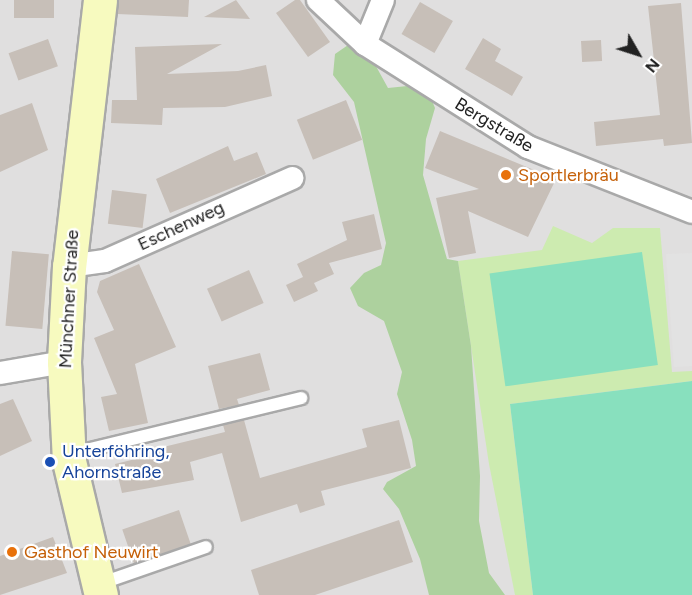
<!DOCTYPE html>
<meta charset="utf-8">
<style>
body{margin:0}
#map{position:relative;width:692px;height:595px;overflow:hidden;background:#f2efe9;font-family:Figtree,sans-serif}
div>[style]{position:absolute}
.residential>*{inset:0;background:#e0dfdf;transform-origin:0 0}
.grass>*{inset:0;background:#cdebb0}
.forest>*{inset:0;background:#add19e}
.pitch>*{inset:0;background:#88e0be;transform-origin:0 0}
.parking>*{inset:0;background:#e2e2e2}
.building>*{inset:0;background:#c7bfb8;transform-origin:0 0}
.roads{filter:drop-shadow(2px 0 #a9a9a9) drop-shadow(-2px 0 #a9a9a9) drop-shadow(0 2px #a9a9a9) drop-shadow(0 -2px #a9a9a9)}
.lane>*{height:12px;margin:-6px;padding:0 6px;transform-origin:6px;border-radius:6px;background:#fff}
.street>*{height:22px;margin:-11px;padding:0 11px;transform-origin:11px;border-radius:11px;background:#fff}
.secondary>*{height:33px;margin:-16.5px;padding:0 16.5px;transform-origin:16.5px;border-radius:16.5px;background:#f7fabf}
.dots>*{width:16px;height:16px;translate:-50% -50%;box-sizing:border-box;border:3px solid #fff;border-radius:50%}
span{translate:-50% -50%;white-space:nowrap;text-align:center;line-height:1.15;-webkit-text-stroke:4.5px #fff;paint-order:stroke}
.street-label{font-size:18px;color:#222}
.food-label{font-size:18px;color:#c56008}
.left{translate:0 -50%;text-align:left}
.transit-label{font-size:18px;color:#164399}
.north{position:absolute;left:608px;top:24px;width:60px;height:60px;-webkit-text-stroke:4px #fff;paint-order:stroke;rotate:129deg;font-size:16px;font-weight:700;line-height:24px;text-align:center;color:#222}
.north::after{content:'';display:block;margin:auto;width:21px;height:27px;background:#222;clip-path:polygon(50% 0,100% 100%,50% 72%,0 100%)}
</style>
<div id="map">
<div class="residential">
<i style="left:0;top:0;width:692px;height:595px"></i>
</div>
<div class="grass">
<i style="clip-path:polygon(553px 226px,592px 243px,613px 228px,660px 228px,672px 372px,692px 371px,692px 381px,510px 404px,533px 595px,515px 595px,489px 464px,458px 261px,542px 250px)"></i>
</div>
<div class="forest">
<i style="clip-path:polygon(351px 43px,372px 59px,388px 88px,417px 85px,428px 91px,435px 108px,426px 139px,423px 175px,447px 259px,458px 261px,471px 346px,480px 476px,479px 521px,489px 573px,505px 595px,429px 595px,420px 559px,399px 509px,383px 489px,387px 482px,416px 466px,412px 440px,397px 394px,402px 372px,384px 321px,358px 306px,350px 288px,364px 273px,381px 265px,386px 243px,354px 102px,333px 75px,335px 54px)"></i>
</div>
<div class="pitch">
<i style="left:642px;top:252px;width:114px;height:154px;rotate:82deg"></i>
<i style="clip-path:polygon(692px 381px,692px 595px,533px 595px,510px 404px)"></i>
</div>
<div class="parking">
<i style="clip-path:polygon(692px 253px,692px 366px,674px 367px,666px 254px)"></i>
</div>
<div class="building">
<i style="left:14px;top:0;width:40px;height:18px"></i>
<i style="clip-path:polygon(118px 0,189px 0,188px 17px,117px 14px)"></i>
<i style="clip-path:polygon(236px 0,250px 19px,204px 17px)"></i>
<i style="clip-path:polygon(295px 0,300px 0,330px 42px,308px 57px,276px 13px)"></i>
<i style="left:420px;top:2px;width:38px;height:37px;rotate:30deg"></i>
<i style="clip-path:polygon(681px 3px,692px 143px,664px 146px,663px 139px,596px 146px,594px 122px,660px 115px,648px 6px)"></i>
<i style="clip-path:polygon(483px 38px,501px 49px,495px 61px,523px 77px,512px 96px,465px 69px)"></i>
<i style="left:48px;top:39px;width:29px;height:42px;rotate:70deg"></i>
<i style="left:601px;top:40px;width:21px;height:20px;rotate:87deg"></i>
<i style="clip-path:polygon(222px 44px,167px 74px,238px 71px,266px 65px,272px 96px,225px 107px,163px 108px,162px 125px,111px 123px,112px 100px,137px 100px,135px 47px)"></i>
<i style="left:346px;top:100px;width:43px;height:53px;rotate:68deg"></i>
<i style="clip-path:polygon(32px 103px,48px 150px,0 172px,0 115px)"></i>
<i style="clip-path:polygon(440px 131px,556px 179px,528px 237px,468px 211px,476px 253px,449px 258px,436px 198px,479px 189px,425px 168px)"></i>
<i style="clip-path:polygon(228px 146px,234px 161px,257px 152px,266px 174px,170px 213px,156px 179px)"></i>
<i style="left:112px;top:190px;width:35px;height:34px;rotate:7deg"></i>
<i style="clip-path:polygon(374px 214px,382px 249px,329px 263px,334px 274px,314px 283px,318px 291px,294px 302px,286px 285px,303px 277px,297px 264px,347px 240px,342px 222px)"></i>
<i style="left:12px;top:251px;width:37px;height:75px;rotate:5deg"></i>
<i style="clip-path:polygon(139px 264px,176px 347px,135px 364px,148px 423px,109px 431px,101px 397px,117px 394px,94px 338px,114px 330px,97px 292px,100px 281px)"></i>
<i style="left:249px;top:270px;width:36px;height:46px;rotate:66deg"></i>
<i style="clip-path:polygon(260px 353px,270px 390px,237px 399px,239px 405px,219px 409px,208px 366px)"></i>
<i style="clip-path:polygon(13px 399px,32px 441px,0 456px,0 404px)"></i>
<i style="clip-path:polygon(244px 420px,260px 478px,367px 447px,362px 429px,399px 420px,411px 468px,321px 491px,325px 505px,300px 513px,297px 504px,241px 522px,222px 453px,190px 462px,194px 480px,122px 493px,115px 464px,152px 455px,151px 450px,225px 432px,223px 425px)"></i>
<i style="left:179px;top:510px;width:36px;height:60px;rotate:71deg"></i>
<i style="clip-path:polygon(399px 520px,413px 562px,315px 595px,259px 595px,251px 570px)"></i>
<i style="clip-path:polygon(53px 537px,67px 573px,0 595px,0 556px)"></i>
</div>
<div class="roads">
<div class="lane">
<i style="left:70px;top:454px;width:238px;rotate:-13.6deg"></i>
<i style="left:99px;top:584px;width:113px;rotate:-19.1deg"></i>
</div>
<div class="street">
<i style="left:318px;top:0;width:64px;rotate:43.1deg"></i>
<i style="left:365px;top:44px;width:193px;rotate:32.3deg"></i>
<i style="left:528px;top:147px;width:176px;rotate:21.6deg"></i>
<i style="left:365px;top:44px;width:48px;rotate:-67.8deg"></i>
<i style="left:69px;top:266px;width:36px;rotate:-8deg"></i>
<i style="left:105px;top:261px;width:205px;rotate:-23.9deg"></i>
<i style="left:0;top:373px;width:65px;rotate:-9.8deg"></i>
</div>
<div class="secondary">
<i style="left:100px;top:0;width:268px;rotate:96.6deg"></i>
<i style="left:69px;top:266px;width:96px;rotate:93deg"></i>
<i style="left:64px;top:362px;width:99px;rotate:87.1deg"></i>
<i style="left:69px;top:461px;width:138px;rotate:76.6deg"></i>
</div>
</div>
<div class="dots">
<i style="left:506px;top:175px;background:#e8710a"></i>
<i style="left:50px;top:462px;background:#1a4fb4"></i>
<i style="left:12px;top:552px;background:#e8710a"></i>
</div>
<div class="street-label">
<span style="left:494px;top:125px;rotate:31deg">Bergstraße</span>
<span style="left:181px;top:226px;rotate:-25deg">Eschenweg</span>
<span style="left:69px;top:299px;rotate:-87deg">Münchner Straße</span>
</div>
<div class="food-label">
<span class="left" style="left:518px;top:175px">Sportlerbräu</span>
<span class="left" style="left:24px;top:552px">Gasthof Neuwirt</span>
</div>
<div class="transit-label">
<span class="left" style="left:62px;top:462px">Unterföhring,<br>Ahornstraße</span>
</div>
<div class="north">N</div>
</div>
